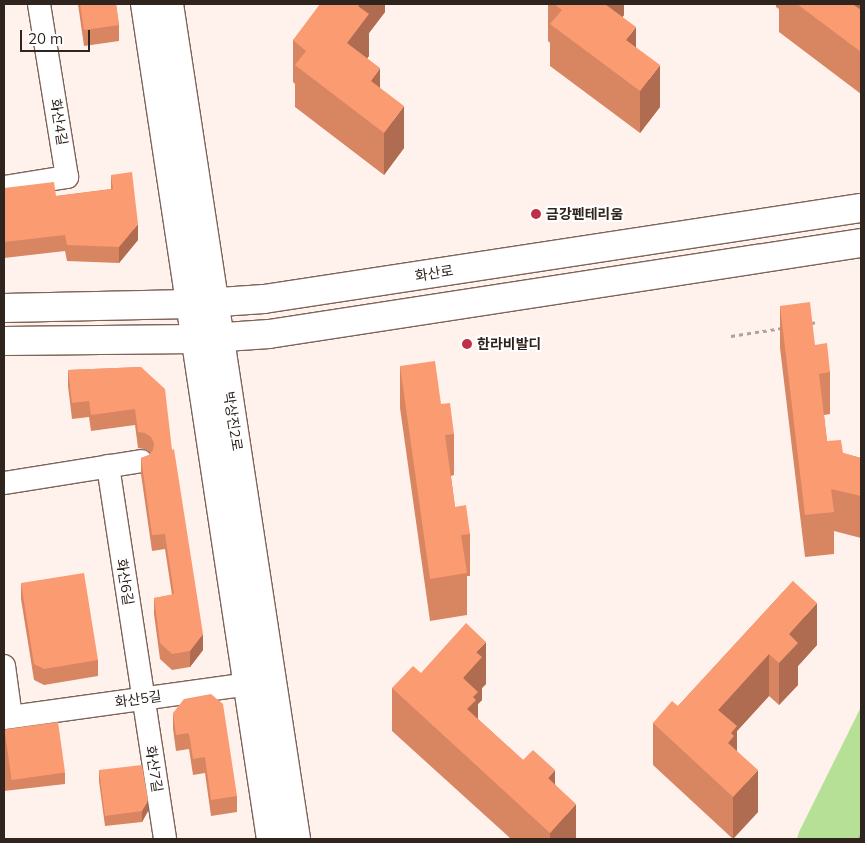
<!DOCTYPE html>
<meta charset="utf-8">
<style>
body{margin:0}
#map{position:relative;width:865px;height:843px;overflow:hidden;background:#fff2ed;font-family:Mulish,"Noto Sans KR",sans-serif}
div>[style]{position:absolute}
.green>*{inset:0;background:#b7e097}
.path>*{height:3px;margin-top:-1.5px;transform-origin:0;background:repeating-linear-gradient(90deg,#afa29d 0 4px,transparent 0 8px)}
.roads{filter:drop-shadow(1px 0 #7e6358) drop-shadow(-1px 0 #7e6358) drop-shadow(0 1px #7e6358) drop-shadow(0 -1px #7e6358)}
.minor>*{height:22px;margin:-11px;padding:0 11px;transform-origin:11px;border-radius:11px;background:#fff}
.tertiary>*{height:28px;margin:-14px;padding:0 14px;transform-origin:14px;border-radius:14px;background:#fff}
.wall>*{inset:0;background:#d88562}
.shaded-wall>*{inset:0;background:#b06c50}
.building>*{inset:0;background:#fb9b72;transform-origin:0 0}
.dots>*{width:14px;height:14px;translate:-50% -50%;box-sizing:border-box;border:2px solid #fff;border-radius:50%}
span{translate:-50% -50%;white-space:nowrap;text-align:center;line-height:1.15;-webkit-text-stroke:4px #fff;paint-order:stroke}
.street-label{font-size:14px;color:#30241f}
.poi-label{font-size:14px;color:#30241f;font-weight:700}
.left{translate:0 -50%;text-align:left}
.frame{position:absolute;inset:0;border:5px solid #30241f;pointer-events:none}
.scale{position:absolute;left:20px;top:30px;width:70px;height:22px;box-sizing:border-box;border:2px solid #30241f;border-top:0;padding-left:6px;font-size:15px;line-height:18px;white-space:nowrap;color:#30241f;-webkit-text-stroke:4px #fff;paint-order:stroke}
</style>
<div id="map">
<div class="green">
<i style="clip-path:polygon(861px 707px,861px 839px,797px 839px,799px 832px)"></i>
</div>
<div class="path">
<i style="left:811px;top:323px;width:8px;rotate:-7deg"></i>
<i style="left:731px;top:336px;width:52px;rotate:-8.9deg"></i>
<i style="left:859px;top:839px;width:4px;rotate:-63deg"></i>
</div>
<div class="roads">
<div class="minor">
<i style="left:4px;top:187px;width:64px;rotate:-9deg"></i>
<i style="left:67px;top:177px;width:175px;rotate:-99.2deg"></i>
<i style="left:108px;top:466px;width:377px;rotate:81.3deg"></i>
<i style="left:4px;top:483px;width:139px;rotate:-9.1deg"></i>
<i style="left:4px;top:666px;width:51px;rotate:82.2deg"></i>
<i style="left:4px;top:718px;width:262px;rotate:-7.9deg"></i>
</div>
<div class="tertiary">
<i style="left:145px;top:4px;width:844px;rotate:81.42deg"></i>
<i style="left:169px;top:4px;width:845px;rotate:81.35deg"></i>
<i style="left:4px;top:308px;width:186px;rotate:-1.2deg"></i>
<i style="left:190px;top:304px;width:74px;rotate:-3.9deg"></i>
<i style="left:264px;top:299px;width:604px;rotate:-8.67deg"></i>
<i style="left:4px;top:341px;width:192px;rotate:-0.6deg"></i>
<i style="left:196px;top:339px;width:73px;rotate:-3.9deg"></i>
<i style="left:269px;top:334px;width:599px;rotate:-8.74deg"></i>
</div>
</div>
<div class="wall">
<i style="clip-path:polygon(78px 4px,116px 4px,119px 25px,119px 41px,84px 46px)"></i>
<i style="clip-path:polygon(385px 4px,385px 12px,369px 33px,369px 56px,367px 58px,380px 88px,404px 148px,384px 175px,295px 107px,295px 84px,293px 82px,293px 40px)"></i>
<i style="clip-path:polygon(548px 4px,624px 4px,624px 15px,622px 17px,636px 47px,660px 107px,640px 133px,550px 66px,550px 43px,548px 41px)"></i>
<i style="clip-path:polygon(776px 4px,861px 4px,861px 94px,779px 32px,779px 9px,776px 7px)"></i>
<i style="clip-path:polygon(111px 175px,138px 240px,119px 263px,67px 261px,65px 251px,4px 258px,4px 188px,56px 196px,111px 189px)"></i>
<i style="clip-path:polygon(780px 306px,815px 345px,830px 372px,830px 414px,824px 415px,827px 441px,843px 453px,861px 458px,861px 538px,834px 531px,834px 554px,805px 557px,780px 348px)"></i>
<i style="clip-path:polygon(400px 366px,441px 404px,454px 434px,454px 475px,451px 476px,455px 507px,470px 534px,470px 576px,467px 576px,467px 615px,430px 621px,400px 408px)"></i>
<i style="clip-path:polygon(141px 367px,172px 450px,203px 650px,190px 667px,172px 670px,160px 659px,154px 614px,154px 598px,172px 595px,165px 549px,152px 551px,141px 474px,141px 458px,149px 455px,151px 453px,145px 449px,138px 448px,135px 425px,91px 431px,89px 417px,72px 419px,68px 386px,68px 370px)"></i>
<i style="clip-path:polygon(793px 581px,817px 645px,798px 666px,798px 685px,779px 705px,769px 696px,737px 731px,737px 751px,758px 812px,733px 839px,653px 765px,653px 723px,678px 706px)"></i>
<i style="clip-path:polygon(21px 583px,98px 660px,98px 676px,44px 685px,34px 680px,21px 599px)"></i>
<i style="clip-path:polygon(421px 673px,486px 684px,482px 688px,482px 700px,478px 704px,478px 719px,523px 760px,555px 784px,576px 839px,511px 839px,392px 731px,392px 688px)"></i>
<i style="clip-path:polygon(173px 713px,237px 796px,237px 812px,211px 816px,205px 773px,193px 775px,189px 749px,176px 751px,173px 729px)"></i>
<i style="clip-path:polygon(4px 729px,65px 773px,65px 784px,4px 791px)"></i>
<i style="clip-path:polygon(99px 770px,148px 811px,142px 822px,105px 826px,99px 781px)"></i>
</div>
<div class="shaded-wall">
<i style="clip-path:polygon(359px 4px,385px 4px,385px 12px,369px 33px,369px 56px,347px 85px,347px 43px,358px 6px)"></i>
<i style="clip-path:polygon(602px 4px,624px 4px,624px 15px,602px 44px)"></i>
<i style="clip-path:polygon(856px 4px,861px 4px,861px 38px,854px 5px)"></i>
<i style="clip-path:polygon(636px 27px,636px 69px,626px 40px)"></i>
<i style="clip-path:polygon(660px 65px,660px 107px,640px 133px,640px 91px)"></i>
<i style="clip-path:polygon(380px 68px,380px 110px,371px 81px)"></i>
<i style="clip-path:polygon(404px 106px,404px 148px,384px 175px,384px 133px)"></i>
<i style="clip-path:polygon(138px 224px,138px 240px,119px 263px,119px 247px)"></i>
<i style="clip-path:polygon(817px 603px,817px 645px,798px 666px,798px 685px,779px 705px,779px 663px,789px 634px)"></i>
<i style="clip-path:polygon(203px 634px,203px 650px,190px 667px,190px 651px)"></i>
<i style="clip-path:polygon(486px 642px,486px 684px,482px 688px,482px 700px,478px 704px,478px 734px,467px 716px,463px 678px,476px 652px)"></i>
<i style="clip-path:polygon(769px 654px,769px 696px,737px 731px,737px 768px,728px 743px,718px 710px)"></i>
<i style="clip-path:polygon(555px 770px,555px 812px,548px 778px)"></i>
<i style="clip-path:polygon(758px 770px,758px 812px,733px 839px,733px 797px)"></i>
<i style="clip-path:polygon(148px 800px,148px 811px,142px 822px,142px 811px)"></i>
<i style="clip-path:polygon(576px 804px,576px 839px,550px 839px,550px 833px)"></i>
</div>
<div class="building">
<i style="clip-path:polygon(80px 4px,116px 4px,119px 25px,84px 30px)"></i>
<i style="clip-path:polygon(320px 4px,359px 4px,358px 6px,369px 14px,347px 43px,380px 68px,371px 81px,404px 106px,384px 133px,295px 65px,306px 51px,293px 40px)"></i>
<i style="clip-path:polygon(554px 4px,605px 4px,636px 27px,626px 40px,660px 65px,640px 91px,550px 24px,562px 10px)"></i>
<i style="clip-path:polygon(797px 4px,856px 4px,854px 5px,861px 10px,861px 52px)"></i>
<i style="clip-path:polygon(132px 172px,138px 224px,119px 247px,67px 245px,65px 235px,4px 242px,4px 188px,54px 182px,56px 196px,113px 189px,111px 175px)"></i>
<i style="clip-path:polygon(810px 302px,815px 345px,827px 343px,830px 372px,819px 374px,827px 441px,841px 440px,843px 453px,861px 458px,861px 496px,831px 489px,834px 512px,805px 515px,780px 306px)"></i>
<i style="clip-path:polygon(435px 361px,441px 404px,450px 403px,454px 434px,445px 435px,455px 507px,466px 505px,470px 534px,461px 535px,467px 573px,430px 579px,400px 366px)"></i>
<i style="clip-path:polygon(141px 367px,165px 389px,172px 450px,174px 449px,203px 634px,190px 651px,172px 654px,160px 643px,154px 598px,174px 594px,165px 534px,152px 535px,141px 458px,149px 455px,153px 450px,154px 443px,151px 437px,145px 433px,138px 432px,135px 409px,91px 415px,89px 401px,72px 403px,68px 370px)"></i>
<i style="clip-path:polygon(84px 573px,98px 660px,44px 669px,34px 664px,21px 583px)"></i>
<i style="clip-path:polygon(793px 581px,817px 603px,789px 634px,798px 643px,779px 663px,769px 654px,718px 710px,737px 726px,731px 733px,734px 736px,728px 743px,758px 770px,733px 797px,653px 723px,672px 701px,678px 706px)"></i>
<i style="clip-path:polygon(466px 623px,486px 642px,476px 652px,482px 657px,463px 678px,478px 692px,473px 697px,476px 700px,467px 709px,523px 760px,533px 750px,555px 770px,548px 778px,576px 804px,550px 833px,392px 688px,413px 666px,421px 673px)"></i>
<i style="clip-path:polygon(211px 694px,223px 704px,237px 796px,211px 800px,205px 757px,193px 759px,189px 733px,176px 735px,173px 713px,184px 699px)"></i>
<i style="left:58px;top:722px;width:51px;height:54px;rotate:82deg"></i>
<i style="clip-path:polygon(142px 765px,148px 800px,142px 811px,105px 816px,99px 770px)"></i>
</div>
<div class="dots">
<i style="left:536px;top:214px;background:#c03047"></i>
<i style="left:467px;top:344px;background:#c03047"></i>
</div>
<div class="street-label">
<span style="left:59px;top:122px;rotate:81deg">화산4길</span>
<span style="left:434px;top:273px;rotate:-9deg">화산로</span>
<span style="left:233px;top:421px;rotate:81deg">박상진2로</span>
<span style="left:125px;top:582px;rotate:81deg">화산6길</span>
<span style="left:138px;top:699px;rotate:-8deg">화산5길</span>
<span style="left:154px;top:769px;rotate:81deg">화산7길</span>
</div>
<div class="poi-label">
<span class="left" style="left:546px;top:214px">금강펜테리움</span>
<span class="left" style="left:477px;top:344px">한라비발디</span>
</div>
<div class="frame"></div>
<div class="scale">20 m</div>
</div>
